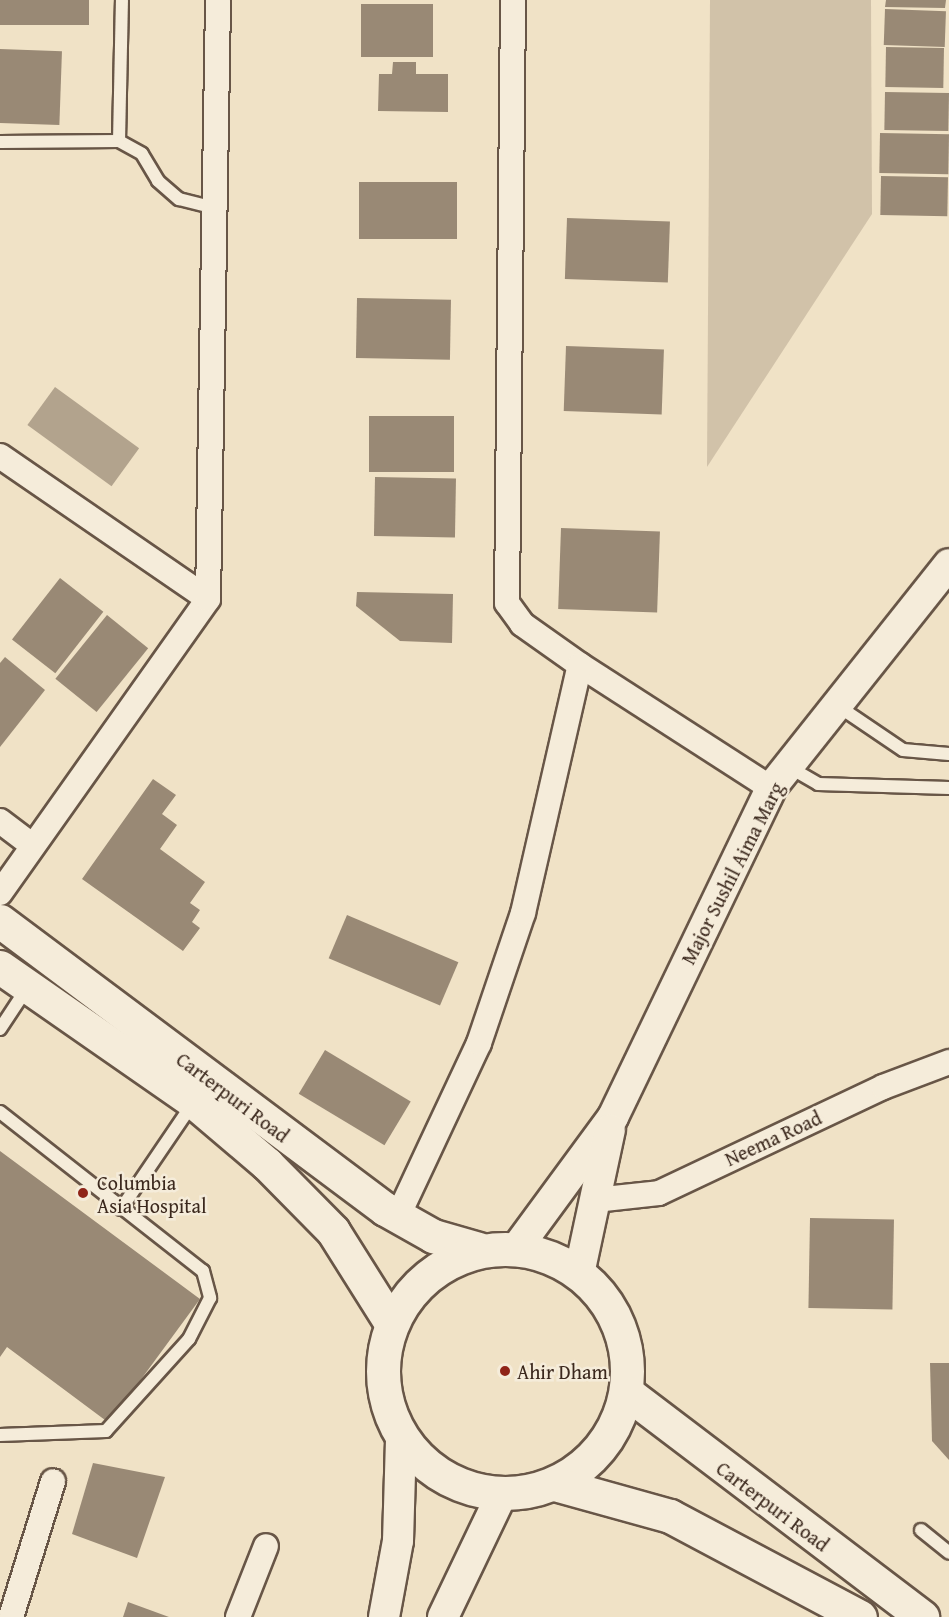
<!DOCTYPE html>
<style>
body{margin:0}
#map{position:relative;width:949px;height:1617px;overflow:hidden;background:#f0e2c6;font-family:"Gentium Book Plus",serif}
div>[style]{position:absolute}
.green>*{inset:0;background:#d1c2a9}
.water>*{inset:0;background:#b2a38d;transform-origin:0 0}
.building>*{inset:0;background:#998975;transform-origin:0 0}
.roads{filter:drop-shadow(2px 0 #685647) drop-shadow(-2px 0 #685647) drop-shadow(0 2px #685647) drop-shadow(0 -2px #685647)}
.service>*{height:12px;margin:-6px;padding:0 6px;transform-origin:6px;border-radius:6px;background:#f5ecda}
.minor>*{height:24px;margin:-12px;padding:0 12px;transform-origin:12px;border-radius:12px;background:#f5ecda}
.tertiary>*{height:30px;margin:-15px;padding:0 15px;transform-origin:15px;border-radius:15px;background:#f5ecda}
.secondary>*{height:33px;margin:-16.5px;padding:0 16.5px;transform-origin:16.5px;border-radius:16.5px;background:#f5ecda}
.secondary>.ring{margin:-16.5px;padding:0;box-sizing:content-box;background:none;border:33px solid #f5ecda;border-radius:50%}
.dots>*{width:16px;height:16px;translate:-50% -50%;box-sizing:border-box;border:3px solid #f5ecda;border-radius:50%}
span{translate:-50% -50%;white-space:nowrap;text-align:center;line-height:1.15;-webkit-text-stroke:5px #f5ecda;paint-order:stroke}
.street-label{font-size:20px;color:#3b281d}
.poi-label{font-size:20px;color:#3b281d}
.left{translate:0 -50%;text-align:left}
</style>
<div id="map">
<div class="green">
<i style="clip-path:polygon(710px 0,871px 0,872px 214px,707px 467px)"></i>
</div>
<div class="water">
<i style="left:55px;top:387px;width:104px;height:47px;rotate:36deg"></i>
</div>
<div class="building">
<i style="left:0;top:0;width:89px;height:25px"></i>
<i style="clip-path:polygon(886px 0,946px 0,945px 8px,885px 7px)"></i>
<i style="left:361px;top:4px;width:72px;height:53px"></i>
<i style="left:885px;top:9px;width:61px;height:36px;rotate:2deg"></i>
<i style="left:886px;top:47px;width:58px;height:40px;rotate:1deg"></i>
<i style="left:0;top:49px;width:62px;height:74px;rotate:2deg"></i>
<i style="clip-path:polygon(393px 62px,416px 62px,416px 74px,448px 74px,448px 112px,378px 111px,379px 74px,392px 74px)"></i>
<i style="left:885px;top:92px;width:64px;height:38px;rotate:1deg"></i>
<i style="left:880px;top:133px;width:69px;height:40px;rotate:1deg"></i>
<i style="left:881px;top:176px;width:67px;height:39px;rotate:1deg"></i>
<i style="left:359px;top:182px;width:98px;height:57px"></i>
<i style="left:567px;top:218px;width:103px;height:61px;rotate:2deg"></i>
<i style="left:357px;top:298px;width:94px;height:60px;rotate:1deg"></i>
<i style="left:566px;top:346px;width:98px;height:65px;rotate:2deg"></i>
<i style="left:369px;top:416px;width:85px;height:56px"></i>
<i style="left:375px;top:477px;width:81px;height:59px;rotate:1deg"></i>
<i style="left:561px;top:528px;width:99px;height:81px;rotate:2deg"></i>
<i style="left:60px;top:578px;width:55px;height:78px;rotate:38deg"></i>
<i style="clip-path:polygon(357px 592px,453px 594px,452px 643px,400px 641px,356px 606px)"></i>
<i style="left:107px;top:615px;width:53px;height:82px;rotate:39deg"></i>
<i style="clip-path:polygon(5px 657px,45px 690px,0 747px,0 663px)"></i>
<i style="clip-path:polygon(153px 779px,176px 795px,162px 814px,177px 825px,160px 849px,205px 882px,190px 903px,200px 910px,192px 922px,200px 928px,183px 951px,82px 879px)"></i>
<i style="left:347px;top:915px;width:121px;height:47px;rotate:23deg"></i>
<i style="left:325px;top:1050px;width:100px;height:51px;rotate:31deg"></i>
<i style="clip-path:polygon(0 1151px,200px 1299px,109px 1423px,7px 1347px,0 1357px)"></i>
<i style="left:810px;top:1218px;width:84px;height:90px;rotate:1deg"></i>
<i style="clip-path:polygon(930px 1363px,949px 1363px,949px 1460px,932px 1441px)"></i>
<i style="clip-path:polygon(93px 1463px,165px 1477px,137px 1558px,72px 1534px)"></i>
<i style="clip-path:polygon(128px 1602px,169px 1617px,123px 1617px)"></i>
</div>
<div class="roads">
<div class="service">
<i style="left:119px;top:141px;width:26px;rotate:29deg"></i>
<i style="left:142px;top:154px;width:31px;rotate:59deg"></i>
<i style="left:158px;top:181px;width:28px;rotate:41deg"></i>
<i style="left:179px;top:199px;width:37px;rotate:14deg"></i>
<i style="left:0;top:142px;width:119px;rotate:-0.5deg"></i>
<i style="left:119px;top:141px;width:141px;rotate:-88.8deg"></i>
<i style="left:838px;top:706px;width:78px;rotate:34.1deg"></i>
<i style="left:903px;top:750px;width:46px;rotate:5deg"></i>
<i style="left:789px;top:767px;width:34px;rotate:30deg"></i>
<i style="left:818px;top:784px;width:131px;rotate:1.7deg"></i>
<i style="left:0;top:1029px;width:49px;rotate:-56.6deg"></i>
<i style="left:0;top:1112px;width:258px;rotate:38.1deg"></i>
<i style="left:203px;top:1271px;width:28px;rotate:75deg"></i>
<i style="left:210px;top:1298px;width:46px;rotate:117.1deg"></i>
<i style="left:189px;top:1339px;width:124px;rotate:132.1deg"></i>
<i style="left:106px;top:1431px;width:106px;rotate:177.8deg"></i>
<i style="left:121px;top:1209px;width:128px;rotate:-55.8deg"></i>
<i style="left:921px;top:1530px;width:36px;rotate:39deg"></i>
</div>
<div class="minor">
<i style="left:513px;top:0;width:603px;rotate:90.57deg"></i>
<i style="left:507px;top:603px;width:26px;rotate:54deg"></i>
<i style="left:522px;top:624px;width:71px;rotate:35.3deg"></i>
<i style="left:580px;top:665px;width:227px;rotate:32.8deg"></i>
<i style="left:0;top:456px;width:252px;rotate:34.5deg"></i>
<i style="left:0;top:821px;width:41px;rotate:37.1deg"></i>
<i style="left:0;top:893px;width:360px;rotate:-54.7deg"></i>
<i style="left:208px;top:599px;width:599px;rotate:-89.04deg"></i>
<i style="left:595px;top:1200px;width:64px;rotate:-6.2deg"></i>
<i style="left:659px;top:1193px;width:248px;rotate:-25.3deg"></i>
<i style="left:883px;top:1087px;width:71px;rotate:-20.7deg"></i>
<i style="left:398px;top:1216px;width:191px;rotate:-64.9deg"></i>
<i style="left:479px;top:1043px;width:137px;rotate:-71.3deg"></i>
<i style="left:523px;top:913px;width:254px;rotate:-77.1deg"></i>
<i style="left:11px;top:1617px;width:142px;rotate:-72.8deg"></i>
<i style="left:238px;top:1617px;width:76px;rotate:-68.5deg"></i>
</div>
<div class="tertiary">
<i style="left:516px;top:1249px;width:164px;rotate:-53.7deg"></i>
<i style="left:613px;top:1117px;width:365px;rotate:-64.3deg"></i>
<i style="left:771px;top:788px;width:286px;rotate:-51.5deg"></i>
<i style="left:579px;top:1274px;width:148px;rotate:-77.9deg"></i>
<i style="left:384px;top:1617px;width:77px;rotate:-79.6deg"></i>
<i style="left:398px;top:1541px;width:102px;rotate:-88.3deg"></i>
<i style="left:443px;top:1617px;width:136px;rotate:-64.4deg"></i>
</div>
<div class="secondary">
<i style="left:0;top:921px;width:481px;rotate:36.8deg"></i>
<i style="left:385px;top:1209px;width:55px;rotate:29.4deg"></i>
<i style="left:433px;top:1236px;width:48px;rotate:15.8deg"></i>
<i style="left:0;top:967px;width:236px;rotate:34.8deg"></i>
<i style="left:194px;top:1102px;width:96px;rotate:40.3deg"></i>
<i style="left:267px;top:1164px;width:94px;rotate:45.4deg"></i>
<i style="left:333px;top:1231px;width:109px;rotate:57.8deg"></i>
<i class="ring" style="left:383px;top:1249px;width:211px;height:211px"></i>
<i style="left:626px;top:1392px;width:372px;rotate:37.2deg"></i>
<i style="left:555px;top:1484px;width:119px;rotate:15.5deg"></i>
<i style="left:670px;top:1516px;width:215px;rotate:28deg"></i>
</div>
</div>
<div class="dots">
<i style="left:83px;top:1193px;background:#8f2418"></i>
<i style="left:505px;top:1371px;background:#8f2418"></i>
</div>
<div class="street-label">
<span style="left:732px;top:873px;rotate:-63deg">Major Sushil Aima Marg</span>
<span style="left:233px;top:1097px;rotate:37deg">Carterpuri Road</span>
<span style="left:773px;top:1138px;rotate:-25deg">Neema Road</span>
<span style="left:773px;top:1506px;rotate:37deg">Carterpuri Road</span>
</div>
<div class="poi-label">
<span class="left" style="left:97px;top:1194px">Columbia<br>Asia Hospital</span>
<span class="left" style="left:517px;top:1371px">Ahir Dham</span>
</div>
</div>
